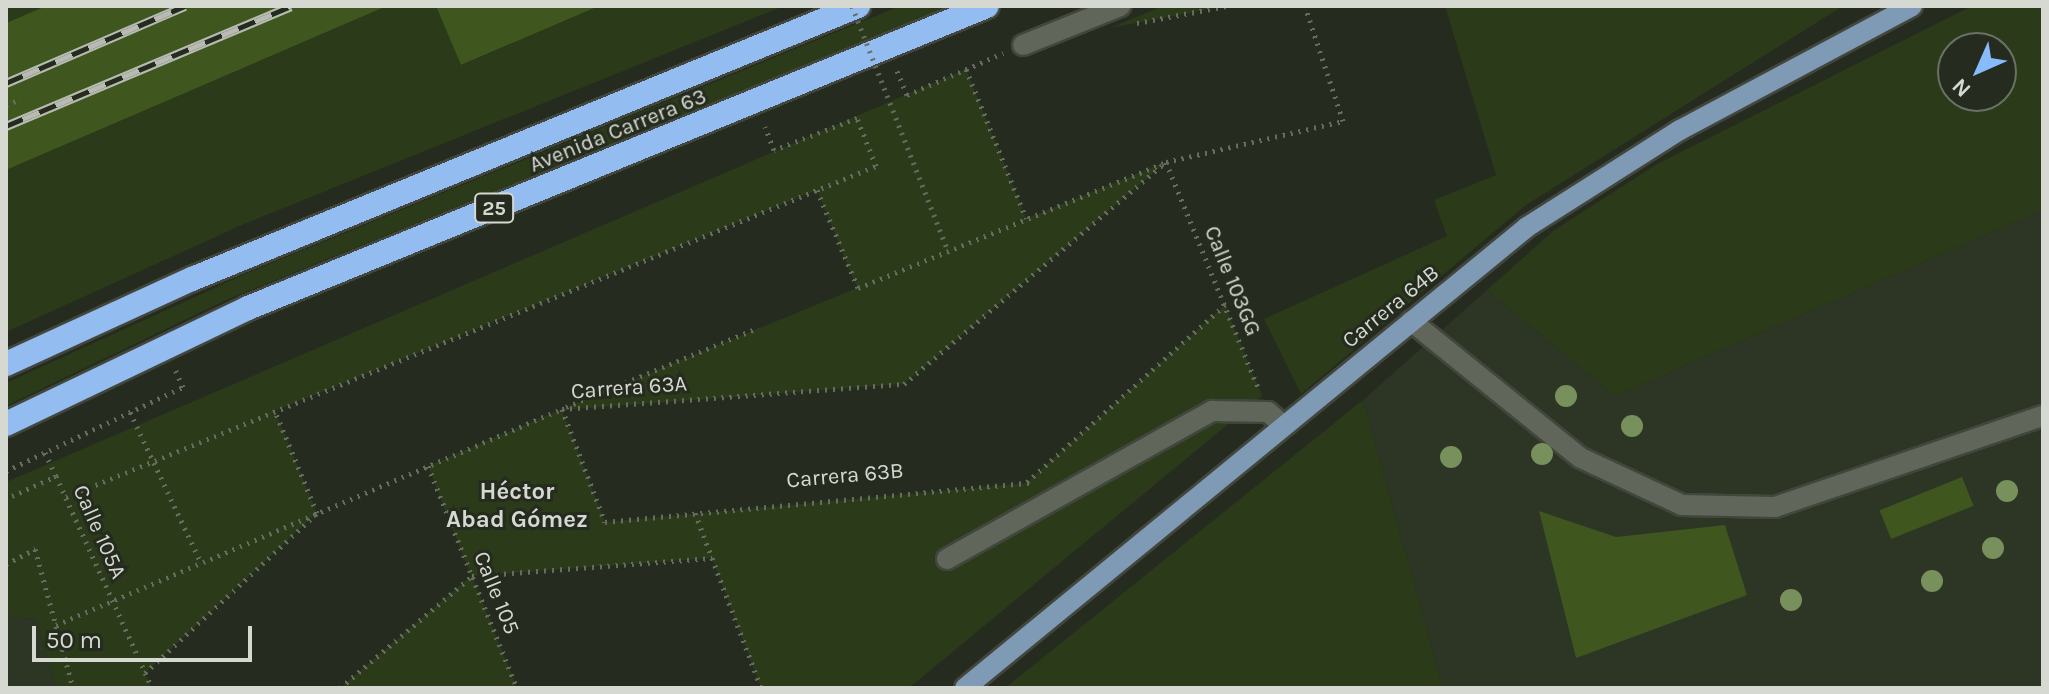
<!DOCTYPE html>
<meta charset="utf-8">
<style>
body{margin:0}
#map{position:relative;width:2049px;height:694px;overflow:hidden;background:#252b1f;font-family:Karla,sans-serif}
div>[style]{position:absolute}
.built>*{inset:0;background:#2d3524}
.green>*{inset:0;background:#2b3a18}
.building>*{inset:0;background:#3f561e;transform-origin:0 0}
.path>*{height:5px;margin-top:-2.5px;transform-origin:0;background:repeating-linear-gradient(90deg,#676c61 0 2px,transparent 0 8px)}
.roads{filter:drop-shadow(2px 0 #42463d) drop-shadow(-2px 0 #42463d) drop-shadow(0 2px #42463d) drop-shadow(0 -2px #42463d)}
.minor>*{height:20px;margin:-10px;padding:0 10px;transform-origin:10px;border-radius:10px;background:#606659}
.major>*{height:20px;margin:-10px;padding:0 10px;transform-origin:10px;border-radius:10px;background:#7f9ab4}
.highway>*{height:24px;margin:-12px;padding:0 12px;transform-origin:12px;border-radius:12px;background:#93bcf0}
.rail>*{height:9px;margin-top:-4.5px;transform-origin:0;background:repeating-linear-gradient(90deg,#252b1f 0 18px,#b7bbb3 0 36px);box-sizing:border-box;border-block:2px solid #b7bbb3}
.path-bridge>*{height:5px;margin-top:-2.5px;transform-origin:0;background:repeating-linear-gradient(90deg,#676c61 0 2px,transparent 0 8px)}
.trees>*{width:22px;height:22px;margin:-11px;border-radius:50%;background:#78905c}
span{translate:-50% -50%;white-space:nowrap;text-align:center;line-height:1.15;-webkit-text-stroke:6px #252b1f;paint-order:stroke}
.shield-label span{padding:2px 6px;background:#252b1f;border:2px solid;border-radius:6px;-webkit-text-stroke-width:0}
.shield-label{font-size:20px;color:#d5d9d1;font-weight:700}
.street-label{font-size:22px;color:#d5d9d1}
.neighbourhood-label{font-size:24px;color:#d5d9d1;font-weight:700}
.frame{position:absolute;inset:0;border:8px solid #d5d9d1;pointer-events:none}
.north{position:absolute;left:1937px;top:32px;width:80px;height:80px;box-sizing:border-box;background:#252b1f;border:2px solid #6b7166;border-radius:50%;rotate:225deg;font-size:22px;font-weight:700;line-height:32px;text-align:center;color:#d5d9d1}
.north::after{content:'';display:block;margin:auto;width:28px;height:36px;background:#87bbfc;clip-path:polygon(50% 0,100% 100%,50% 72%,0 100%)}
.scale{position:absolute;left:32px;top:626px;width:220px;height:36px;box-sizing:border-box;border:4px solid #d5d9d1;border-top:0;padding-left:10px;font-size:24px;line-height:28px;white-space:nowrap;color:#d5d9d1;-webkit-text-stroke:6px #252b1f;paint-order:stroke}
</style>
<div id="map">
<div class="built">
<i style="clip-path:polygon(2043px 210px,2043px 688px,1443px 688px,1363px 400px,1487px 290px,1615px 396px)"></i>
<i style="clip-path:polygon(6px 615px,36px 620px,57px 688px,6px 688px)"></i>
</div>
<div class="green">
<i style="clip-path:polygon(6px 6px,46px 6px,6px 23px)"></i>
<i style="clip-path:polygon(387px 6px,436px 6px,462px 65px,599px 6px,784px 6px,244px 224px,6px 332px,6px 170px)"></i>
<i style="clip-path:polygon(900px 6px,951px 6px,224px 301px,6px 406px,6px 383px,245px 274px)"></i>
<i style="clip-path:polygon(1163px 6px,1226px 6px,1110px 28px)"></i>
<i style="clip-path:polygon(1445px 6px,1843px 6px,1526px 205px,1301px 394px,1264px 319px,1447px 236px,1434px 200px,1496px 175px)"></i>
<i style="clip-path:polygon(evenodd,1972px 6px,2043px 6px,2043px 210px,1615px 396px,1487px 290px,1553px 231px,1657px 164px,1972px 6px,1953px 48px,2001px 48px,2001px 96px,1953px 96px,1953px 48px)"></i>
<i style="clip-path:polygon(966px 69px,1026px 218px,991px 233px,1166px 162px,904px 384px,562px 410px,605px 522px,1026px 483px,1225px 305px,1262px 396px,909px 688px,761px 688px,712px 558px,472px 576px,517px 688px,340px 688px,471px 576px,428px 466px,562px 409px,857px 288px,817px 190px,275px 411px,317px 513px,145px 673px,152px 688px,57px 688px,36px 620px,6px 615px,6px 482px)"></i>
<i style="clip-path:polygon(1363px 400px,1443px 688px,1005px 688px)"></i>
</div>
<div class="building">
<i style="clip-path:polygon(46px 6px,387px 6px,6px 170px,6px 23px)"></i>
<i style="clip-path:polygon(436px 6px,599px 6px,461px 65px)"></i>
<i style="left:1962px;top:477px;width:31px;height:89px;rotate:68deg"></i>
<i style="clip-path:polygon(1539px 511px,1616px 537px,1725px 525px,1747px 595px,1576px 658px)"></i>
</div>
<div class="path">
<i style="left:1137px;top:23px;width:91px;rotate:-10.8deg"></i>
<i style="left:966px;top:69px;width:161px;rotate:68.1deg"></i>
<i style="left:897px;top:71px;width:26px;rotate:67deg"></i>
<i style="left:907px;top:95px;width:105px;rotate:-23.6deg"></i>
<i style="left:6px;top:105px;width:16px;rotate:-22deg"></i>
<i style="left:1166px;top:162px;width:243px;rotate:67.8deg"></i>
<i style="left:817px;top:190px;width:106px;rotate:67.3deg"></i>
<i style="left:858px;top:288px;width:333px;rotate:-22.2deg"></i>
<i style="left:1166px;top:162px;width:182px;rotate:-13deg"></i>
<i style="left:1343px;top:121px;width:121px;rotate:-108.3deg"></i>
<i style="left:566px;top:407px;width:208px;rotate:-22.4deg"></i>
<i style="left:562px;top:409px;width:121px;rotate:69.2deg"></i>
<i style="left:605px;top:522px;width:426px;rotate:-5.3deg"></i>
<i style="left:130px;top:412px;width:167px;rotate:64.8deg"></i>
<i style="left:428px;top:466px;width:239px;rotate:68.2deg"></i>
<i style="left:6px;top:471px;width:196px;rotate:-25.4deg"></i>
<i style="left:183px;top:387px;width:20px;rotate:-114deg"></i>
<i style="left:56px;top:476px;width:233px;rotate:65.6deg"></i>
<i style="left:1027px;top:482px;width:266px;rotate:-41.8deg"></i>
<i style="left:12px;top:496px;width:48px;rotate:-24.4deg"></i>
<i style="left:56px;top:476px;width:26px;rotate:-115deg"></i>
<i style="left:66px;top:497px;width:875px;rotate:-22.23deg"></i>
<i style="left:876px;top:166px;width:52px;rotate:-111.6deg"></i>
<i style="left:857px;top:118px;width:89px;rotate:158.9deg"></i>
<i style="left:774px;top:150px;width:25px;rotate:-111deg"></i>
<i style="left:695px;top:513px;width:187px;rotate:69.3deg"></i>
<i style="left:6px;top:564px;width:33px;rotate:-27deg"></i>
<i style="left:35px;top:549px;width:144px;rotate:74.7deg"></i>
<i style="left:56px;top:625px;width:550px;rotate:-23.12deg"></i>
<i style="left:562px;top:409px;width:343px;rotate:-4.2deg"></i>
<i style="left:904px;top:384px;width:343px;rotate:-40.3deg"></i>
<i style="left:145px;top:673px;width:235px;rotate:-42.9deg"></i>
<i style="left:317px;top:513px;width:110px;rotate:-112.4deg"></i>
<i style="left:340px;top:688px;width:173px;rotate:-40.3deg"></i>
<i style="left:472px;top:576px;width:241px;rotate:-4.3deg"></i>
</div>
<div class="roads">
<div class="minor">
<i style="left:1023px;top:45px;width:105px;rotate:-21.9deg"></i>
<i style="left:1411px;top:321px;width:218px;rotate:38.9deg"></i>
<i style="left:1581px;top:458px;width:111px;rotate:25deg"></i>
<i style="left:1682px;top:505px;width:93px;rotate:1.2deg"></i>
<i style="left:1775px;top:507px;width:283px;rotate:-18.8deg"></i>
<i style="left:947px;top:559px;width:304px;rotate:-29.2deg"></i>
<i style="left:1212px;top:411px;width:56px;rotate:1deg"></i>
<i style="left:1268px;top:412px;width:21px;rotate:41deg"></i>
</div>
<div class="major">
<i style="left:965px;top:688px;width:727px;rotate:-39.36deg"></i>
<i style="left:1527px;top:227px;width:181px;rotate:-32.4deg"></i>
<i style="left:1680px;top:130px;width:263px;rotate:-28.1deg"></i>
</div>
<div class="highway">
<i style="left:6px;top:364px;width:205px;rotate:-24.6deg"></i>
<i style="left:192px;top:279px;width:720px;rotate:-22.29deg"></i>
<i style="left:6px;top:424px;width:268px;rotate:-25.6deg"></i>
<i style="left:248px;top:308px;width:798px;rotate:-22.23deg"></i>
</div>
</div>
<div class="rail">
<i style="left:6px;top:83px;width:195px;rotate:-23.3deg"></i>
<i style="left:6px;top:126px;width:309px;rotate:-22.8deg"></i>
</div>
<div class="path-bridge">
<i style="left:852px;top:6px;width:261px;rotate:68.6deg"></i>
</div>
<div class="trees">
<i style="left:1566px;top:396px"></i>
<i style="left:1632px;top:426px"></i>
<i style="left:1542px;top:454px"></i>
<i style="left:1451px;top:457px"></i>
<i style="left:2007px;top:491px"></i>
<i style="left:1993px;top:548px"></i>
<i style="left:1932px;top:581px"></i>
<i style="left:1791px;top:600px"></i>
</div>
<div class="shield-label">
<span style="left:494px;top:208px">25</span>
</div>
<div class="street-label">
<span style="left:618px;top:131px;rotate:-22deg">Avenida Carrera 63</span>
<span style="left:1232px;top:281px;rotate:68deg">Calle 103GG</span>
<span style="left:1391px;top:307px;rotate:-39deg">Carrera 64B</span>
<span style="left:629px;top:388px;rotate:-4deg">Carrera 63A</span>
<span style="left:845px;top:476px;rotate:-5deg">Carrera 63B</span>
<span style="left:99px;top:532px;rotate:66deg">Calle 105A</span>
<span style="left:496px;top:593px;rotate:68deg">Calle 105</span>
</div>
<div class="neighbourhood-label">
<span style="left:517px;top:506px">Héctor<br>Abad Gómez</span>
</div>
<div class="frame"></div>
<div class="north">N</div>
<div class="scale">50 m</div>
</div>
